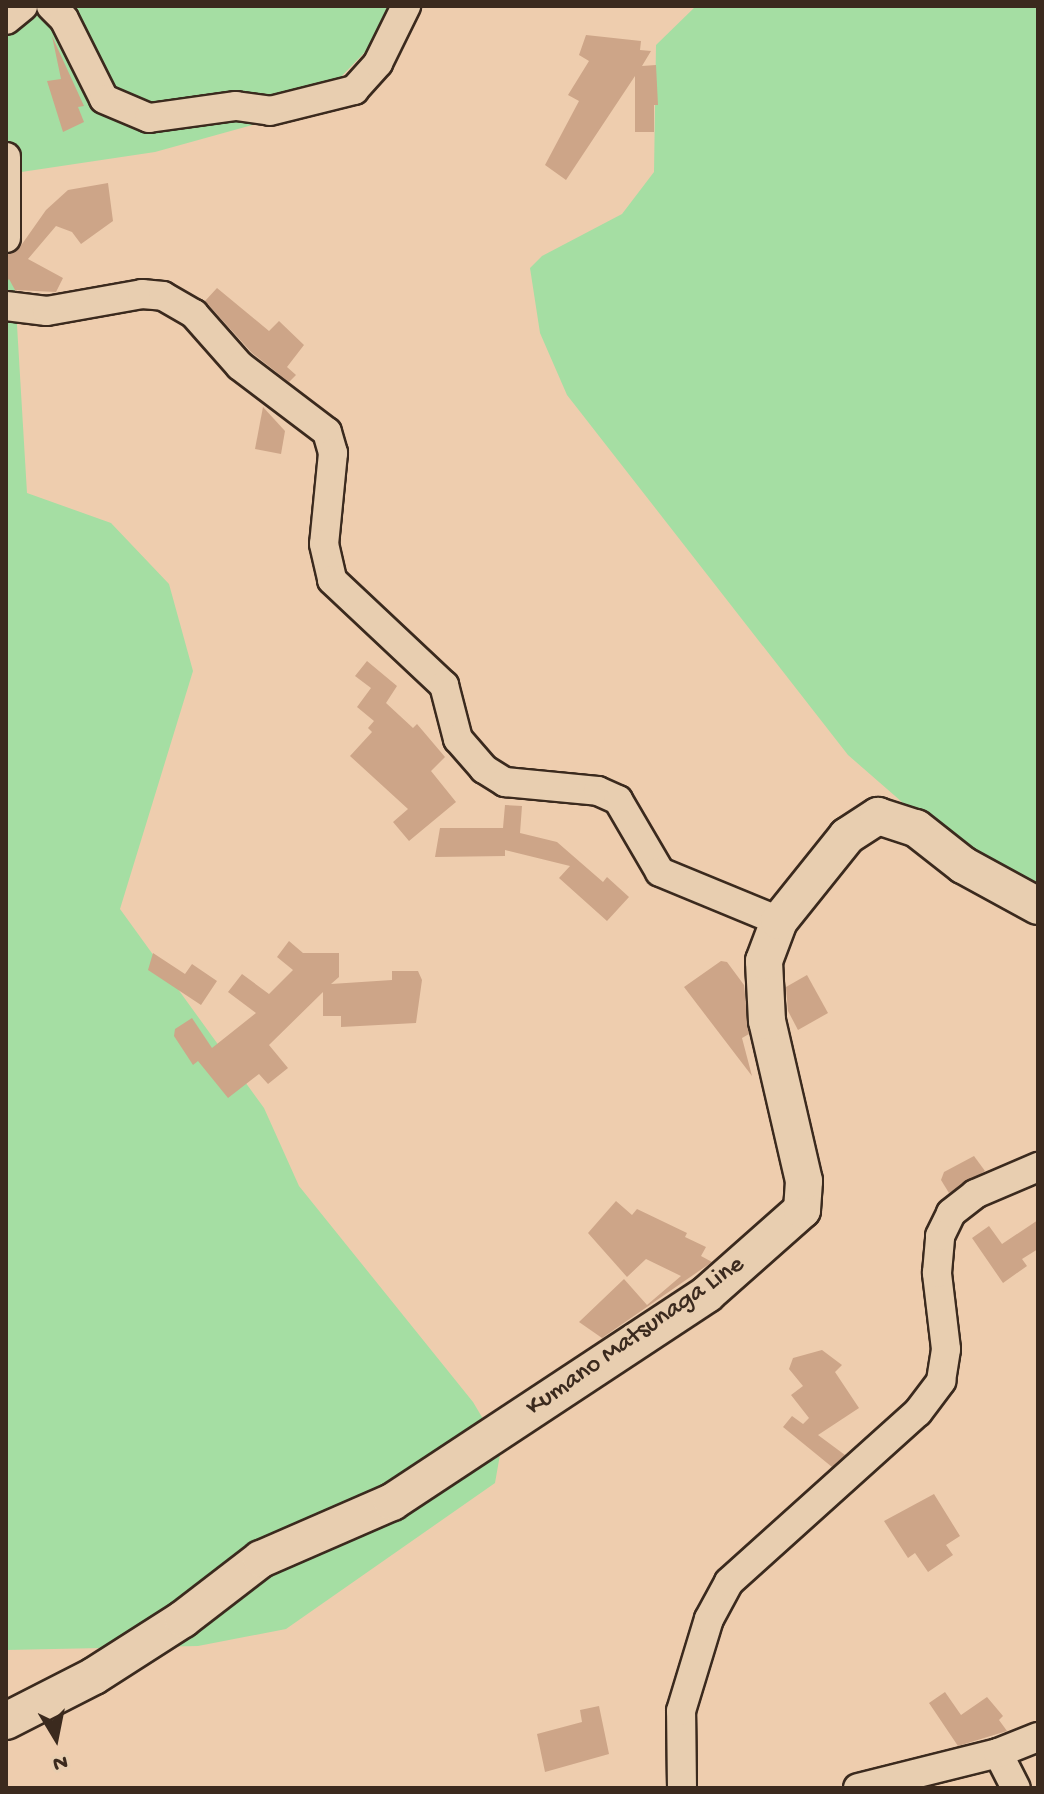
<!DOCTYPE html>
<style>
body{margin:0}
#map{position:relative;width:1044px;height:1794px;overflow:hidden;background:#eecdae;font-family:"Gochi Hand",sans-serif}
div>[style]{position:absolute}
.green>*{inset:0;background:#a5dea3}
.building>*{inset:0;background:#cda588}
.roads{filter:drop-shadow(2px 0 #3b2a1e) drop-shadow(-2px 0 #3b2a1e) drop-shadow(0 2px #3b2a1e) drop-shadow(0 -2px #3b2a1e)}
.minor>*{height:28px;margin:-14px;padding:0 14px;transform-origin:14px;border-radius:14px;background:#e8ceb0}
.major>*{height:36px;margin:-18px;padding:0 18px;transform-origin:18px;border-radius:18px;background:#e8ceb0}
span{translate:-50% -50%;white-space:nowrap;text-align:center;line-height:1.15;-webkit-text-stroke:6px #e8ceb0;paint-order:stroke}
.street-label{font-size:26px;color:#3b2a1e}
.frame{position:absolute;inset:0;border:8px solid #3b2a1e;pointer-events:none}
.north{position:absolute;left:16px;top:1698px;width:80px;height:80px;-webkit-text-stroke:6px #e8ceb0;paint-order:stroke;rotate:170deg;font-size:22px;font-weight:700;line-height:32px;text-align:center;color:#3b2a1e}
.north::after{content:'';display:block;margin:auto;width:28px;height:36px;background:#3b2a1e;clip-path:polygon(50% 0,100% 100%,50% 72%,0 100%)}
</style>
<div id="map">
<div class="green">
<i style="clip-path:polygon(6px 6px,394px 6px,365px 52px,310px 109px,155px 152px,8px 174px,27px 493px,111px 523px,169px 584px,193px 671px,120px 909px,264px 1108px,299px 1186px,473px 1402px,501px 1449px,495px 1483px,286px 1629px,198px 1646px,6px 1650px)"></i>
<i style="clip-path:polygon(696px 6px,1038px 6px,1038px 886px,918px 816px,848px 755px,567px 395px,540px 333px,530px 268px,542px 256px,622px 214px,654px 172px,656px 45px)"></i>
</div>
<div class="building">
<i style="clip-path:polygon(586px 35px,641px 41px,640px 50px,651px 51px,642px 66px,656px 65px,658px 105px,654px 105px,654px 132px,635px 132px,635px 76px,566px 180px,545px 165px,579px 101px,568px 95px,589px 61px,579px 55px)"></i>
<i style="clip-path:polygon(52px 36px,84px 106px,78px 107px,84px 122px,63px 132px,47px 81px,61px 79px)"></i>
<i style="clip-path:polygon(108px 183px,113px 221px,81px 244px,72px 232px,56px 226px,28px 259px,63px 278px,56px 292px,15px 290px,9px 279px,6px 283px,8px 254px,20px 247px,46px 210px,68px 190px)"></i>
<i style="clip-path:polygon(217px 288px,269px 331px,279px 321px,304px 345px,287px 367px,296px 375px,289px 382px,252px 353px,205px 301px)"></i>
<i style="clip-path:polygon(263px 407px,285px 431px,281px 454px,255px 449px)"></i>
<i style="clip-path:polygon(367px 661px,397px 686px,386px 703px,413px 728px,417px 724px,445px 757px,431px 771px,456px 802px,409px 841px,393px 822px,408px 809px,350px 756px,372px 732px,368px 728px,374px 721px,357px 707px,371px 688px,355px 676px)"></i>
<i style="clip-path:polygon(505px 805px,522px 806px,520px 833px,557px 842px,603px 882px,607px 877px,629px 897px,607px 921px,559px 878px,570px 866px,505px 850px,505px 856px,435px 857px,440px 828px,503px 828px)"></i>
<i style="clip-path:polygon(289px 941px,303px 953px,339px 953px,339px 977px,331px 984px,392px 980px,392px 971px,418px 971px,422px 980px,416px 1023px,341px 1027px,341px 1016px,323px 1016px,323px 992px,269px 1045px,288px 1068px,268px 1084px,259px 1074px,228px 1098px,198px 1061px,193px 1065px,174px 1036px,175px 1029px,192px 1018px,212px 1048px,256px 1013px,228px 992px,242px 974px,269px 994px,293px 970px,277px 957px)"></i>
<i style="clip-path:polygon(153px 953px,185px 974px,192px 964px,217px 981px,201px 1005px,148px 970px)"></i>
<i style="clip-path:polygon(721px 961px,727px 962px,744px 985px,749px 1034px,742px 1038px,752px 1076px,684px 987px)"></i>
<i style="clip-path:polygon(807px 975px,828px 1013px,798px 1030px,788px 1011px,786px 987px)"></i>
<i style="clip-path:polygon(974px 1156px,985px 1171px,949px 1193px,941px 1180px,944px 1172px)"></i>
<i style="clip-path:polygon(616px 1201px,632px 1215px,637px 1209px,687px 1233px,685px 1237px,706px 1247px,701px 1256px,712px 1262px,602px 1338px,579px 1322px,624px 1279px,647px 1305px,681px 1276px,646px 1259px,627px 1277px,588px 1233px)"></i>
<i style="clip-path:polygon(1038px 1220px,1038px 1249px,1022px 1259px,1027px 1266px,1003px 1283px,972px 1238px,989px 1226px,1002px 1244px)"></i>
<i style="clip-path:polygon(822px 1350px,842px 1365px,835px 1372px,859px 1408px,818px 1435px,845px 1455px,832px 1467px,783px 1427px,792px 1416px,803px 1424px,809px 1418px,791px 1395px,803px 1386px,789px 1369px,793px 1358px)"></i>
<i style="clip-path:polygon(934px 1494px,960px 1536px,946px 1545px,953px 1555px,928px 1572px,915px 1553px,908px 1558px,884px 1521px)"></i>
<i style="clip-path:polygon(945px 1692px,961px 1715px,987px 1697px,1003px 1716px,999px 1720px,1007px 1731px,958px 1746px,929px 1703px)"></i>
<i style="clip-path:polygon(599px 1706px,609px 1754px,545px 1772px,537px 1734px,582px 1722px,580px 1710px)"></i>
</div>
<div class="roads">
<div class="minor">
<i style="left:51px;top:6px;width:18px;rotate:45deg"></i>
<i style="left:64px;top:19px;width:89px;rotate:63.4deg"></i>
<i style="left:104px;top:99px;width:49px;rotate:22.9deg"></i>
<i style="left:149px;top:118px;width:88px;rotate:-7.9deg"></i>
<i style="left:236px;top:106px;width:34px;rotate:8deg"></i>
<i style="left:270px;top:111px;width:87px;rotate:-14deg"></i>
<i style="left:354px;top:90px;width:36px;rotate:-48deg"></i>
<i style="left:378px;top:63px;width:64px;rotate:-63.8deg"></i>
<i style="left:6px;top:20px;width:22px;rotate:-39deg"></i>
<i style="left:6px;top:157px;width:81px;rotate:90deg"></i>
<i style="left:6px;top:306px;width:41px;rotate:7deg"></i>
<i style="left:47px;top:311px;width:97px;rotate:-10.1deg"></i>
<i style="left:142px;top:294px;width:21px;rotate:5deg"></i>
<i style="left:163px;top:296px;width:36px;rotate:30deg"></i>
<i style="left:194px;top:314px;width:69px;rotate:48.5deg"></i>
<i style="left:240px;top:366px;width:109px;rotate:37.2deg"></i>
<i style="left:327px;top:432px;width:22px;rotate:74deg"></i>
<i style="left:333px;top:453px;width:91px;rotate:95.6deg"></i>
<i style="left:324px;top:544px;width:37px;rotate:77deg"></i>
<i style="left:332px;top:580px;width:154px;rotate:43.2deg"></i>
<i style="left:444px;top:685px;width:56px;rotate:75.5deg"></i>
<i style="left:458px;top:739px;width:40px;rotate:49deg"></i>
<i style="left:484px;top:769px;width:25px;rotate:32deg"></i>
<i style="left:505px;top:782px;width:93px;rotate:5.5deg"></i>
<i style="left:598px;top:791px;width:22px;rotate:24deg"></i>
<i style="left:618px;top:800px;width:83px;rotate:59.7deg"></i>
<i style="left:660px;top:872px;width:129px;rotate:22.4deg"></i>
<i style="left:998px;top:1753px;width:39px;rotate:63deg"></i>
<i style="left:682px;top:1788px;width:77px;rotate:-90.7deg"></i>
<i style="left:681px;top:1711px;width:96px;rotate:-73.1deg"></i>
<i style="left:709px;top:1619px;width:42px;rotate:-61.6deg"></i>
<i style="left:729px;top:1582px;width:254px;rotate:-42deg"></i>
<i style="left:918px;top:1412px;width:39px;rotate:-53deg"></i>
<i style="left:941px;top:1381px;width:32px;rotate:-81deg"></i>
<i style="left:946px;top:1349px;width:77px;rotate:-96.8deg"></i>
<i style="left:937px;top:1273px;width:37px;rotate:-85deg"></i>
<i style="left:940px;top:1236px;width:25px;rotate:-64deg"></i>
<i style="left:951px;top:1213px;width:31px;rotate:-38deg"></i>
<i style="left:975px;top:1194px;width:69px;rotate:-23.2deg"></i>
<i style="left:858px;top:1788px;width:144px;rotate:-14deg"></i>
<i style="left:998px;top:1753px;width:43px;rotate:-21.8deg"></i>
</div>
<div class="major">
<i style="left:6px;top:1721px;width:99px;rotate:-27.1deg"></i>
<i style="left:94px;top:1676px;width:106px;rotate:-32.6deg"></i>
<i style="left:183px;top:1619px;width:98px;rotate:-37.6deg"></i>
<i style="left:261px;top:1559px;width:143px;rotate:-23.5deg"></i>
<i style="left:392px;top:1502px;width:377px;rotate:-33.4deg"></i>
<i style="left:707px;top:1294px;width:127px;rotate:-41.5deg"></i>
<i style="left:802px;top:1210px;width:29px;rotate:-86deg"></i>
<i style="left:804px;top:1181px;width:164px;rotate:-103deg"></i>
<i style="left:767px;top:1021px;width:60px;rotate:-92.9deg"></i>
<i style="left:764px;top:961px;width:43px;rotate:-69.4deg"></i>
<i style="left:779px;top:921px;width:109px;rotate:-51.3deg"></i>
<i style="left:847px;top:836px;width:37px;rotate:-33deg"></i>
<i style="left:878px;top:816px;width:40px;rotate:18deg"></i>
<i style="left:916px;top:828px;width:60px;rotate:38.2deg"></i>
<i style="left:963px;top:865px;width:85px;rotate:28.7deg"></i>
</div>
</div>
<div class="street-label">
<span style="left:636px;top:1337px;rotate:-35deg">Kumano Matsunaga Line</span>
</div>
<div class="frame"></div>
<div class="north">N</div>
</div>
